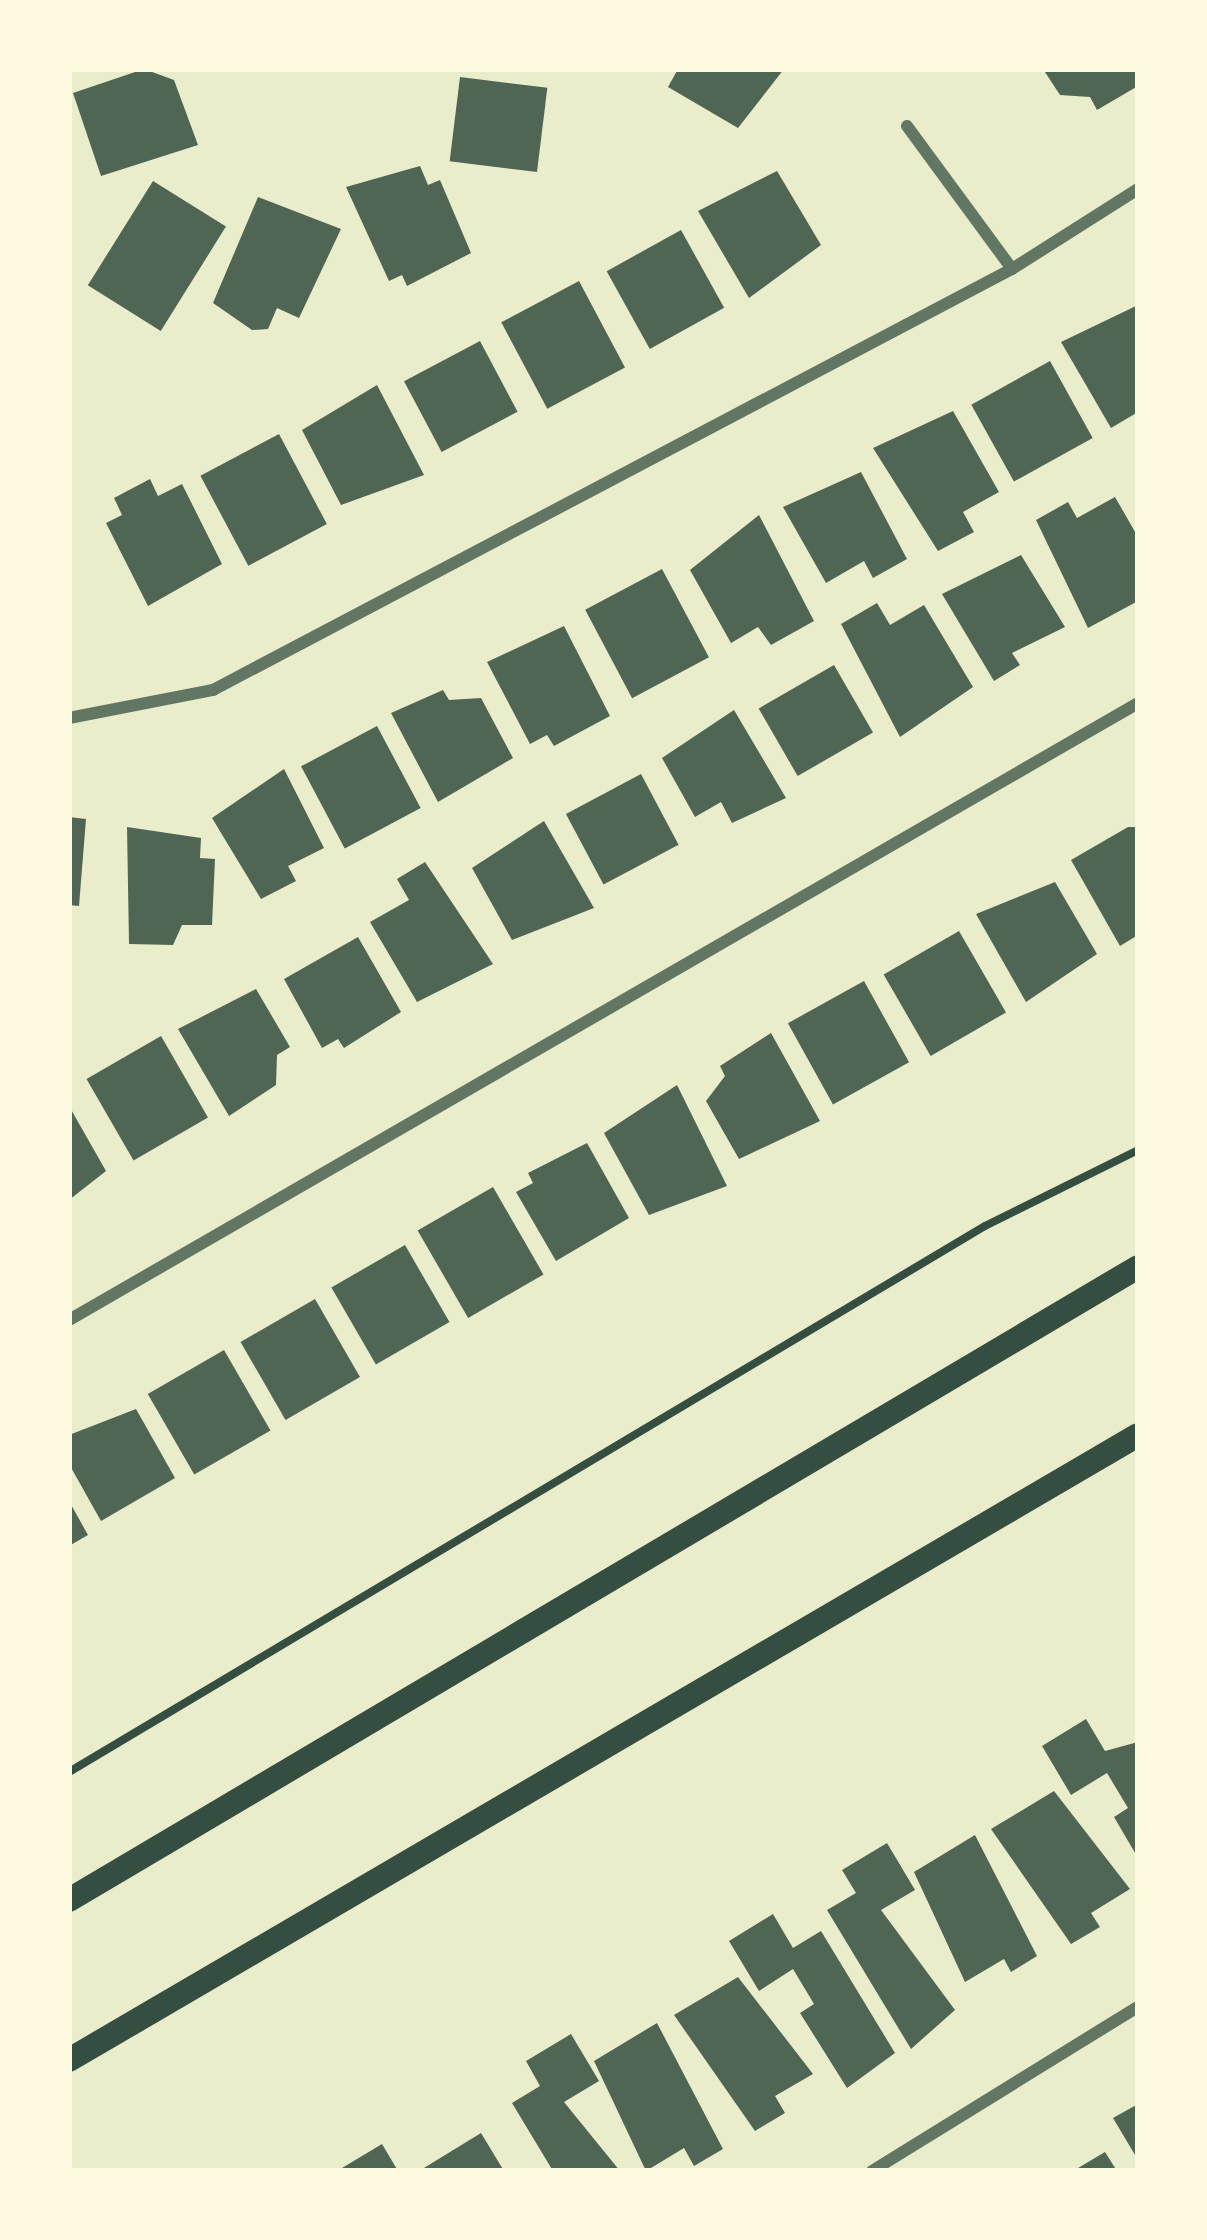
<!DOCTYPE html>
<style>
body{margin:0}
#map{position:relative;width:1207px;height:2240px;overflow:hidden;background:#e9edc9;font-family:"IBM Plex Serif",serif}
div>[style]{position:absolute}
.building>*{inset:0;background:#4f6655;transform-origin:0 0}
.path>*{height:8px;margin:-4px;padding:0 4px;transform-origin:4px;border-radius:4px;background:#344e41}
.minor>*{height:12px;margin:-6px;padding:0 6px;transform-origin:6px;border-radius:6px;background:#617663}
.secondary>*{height:24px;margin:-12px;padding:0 12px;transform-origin:12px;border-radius:12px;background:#344e41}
span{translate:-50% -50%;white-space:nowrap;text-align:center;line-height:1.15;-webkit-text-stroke:9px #fefae0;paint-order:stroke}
.frame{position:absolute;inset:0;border:72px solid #fefae0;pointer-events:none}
</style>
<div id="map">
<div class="building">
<i style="clip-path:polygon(144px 69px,174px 80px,198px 145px,101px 176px,73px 93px)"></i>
<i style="clip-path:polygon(678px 69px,784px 69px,738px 128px,668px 87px)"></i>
<i style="clip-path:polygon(1043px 69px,1138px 69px,1138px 86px,1097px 110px,1090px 97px,1060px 95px)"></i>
<i style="left:460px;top:77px;width:88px;height:85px;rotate:7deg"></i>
<i style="clip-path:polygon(420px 166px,428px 185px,440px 180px,471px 253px,407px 286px,402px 275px,389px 281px,346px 187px)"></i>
<i style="clip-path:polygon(777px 171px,821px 245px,749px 298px,698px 211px)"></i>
<i style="left:153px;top:181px;width:86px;height:123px;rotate:32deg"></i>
<i style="clip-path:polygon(258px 197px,341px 229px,299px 318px,277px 308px,268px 329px,252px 330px,213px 303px)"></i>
<i style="left:681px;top:230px;width:89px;height:85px;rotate:61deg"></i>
<i style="left:579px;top:281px;width:98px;height:88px;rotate:62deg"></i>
<i style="clip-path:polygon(1138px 305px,1138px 412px,1111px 428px,1061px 342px)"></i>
<i style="left:480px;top:341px;width:80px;height:86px;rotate:62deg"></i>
<i style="left:1050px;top:361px;width:88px;height:90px;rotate:61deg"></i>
<i style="clip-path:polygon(377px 385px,424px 475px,341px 505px,302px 430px)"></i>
<i style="clip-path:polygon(953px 411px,999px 492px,963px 512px,974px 532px,938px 551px,873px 448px)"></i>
<i style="left:279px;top:434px;width:102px;height:89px;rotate:62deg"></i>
<i style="clip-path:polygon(861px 472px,907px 559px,873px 578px,864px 561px,826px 583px,783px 507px)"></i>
<i style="clip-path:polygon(150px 479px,158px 496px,182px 484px,222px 564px,148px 606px,106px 523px,122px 515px,114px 498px)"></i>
<i style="clip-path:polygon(1115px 497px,1138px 537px,1138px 601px,1088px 628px,1036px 520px,1068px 502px,1077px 518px)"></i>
<i style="clip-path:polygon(759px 515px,814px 621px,771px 645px,758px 627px,731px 643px,690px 570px)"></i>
<i style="clip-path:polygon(1021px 555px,1065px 627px,1012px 653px,1020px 665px,994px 681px,942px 594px)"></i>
<i style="left:662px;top:569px;width:100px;height:87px;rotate:62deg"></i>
<i style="clip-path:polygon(877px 603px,890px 625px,924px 605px,973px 687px,900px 737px,841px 624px)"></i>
<i style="clip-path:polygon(564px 626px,610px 716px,554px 746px,547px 735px,530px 744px,487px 662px)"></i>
<i style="left:834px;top:665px;width:78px;height:87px;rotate:60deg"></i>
<i style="clip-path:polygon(443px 690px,449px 700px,481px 698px,513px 758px,438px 802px,391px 713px)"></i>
<i style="clip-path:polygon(734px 710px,786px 798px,732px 823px,721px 802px,695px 817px,662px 758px)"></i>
<i style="left:377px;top:726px;width:93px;height:86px;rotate:62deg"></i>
<i style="clip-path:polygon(284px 769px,324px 848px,288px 866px,296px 881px,261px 899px,212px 818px)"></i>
<i style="left:641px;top:774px;width:80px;height:85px;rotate:62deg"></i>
<i style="clip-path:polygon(69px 817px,86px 819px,79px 906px,69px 905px)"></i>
<i style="clip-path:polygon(544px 821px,594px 908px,512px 940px,472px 868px)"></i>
<i style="clip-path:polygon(127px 827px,201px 838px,200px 858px,215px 859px,212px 925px,182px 925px,173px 945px,129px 944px)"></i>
<i style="clip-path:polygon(1128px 827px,1138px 827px,1138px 935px,1120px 946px,1071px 860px)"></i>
<i style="clip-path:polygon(425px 862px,493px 964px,417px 1002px,370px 922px,409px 900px,397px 879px)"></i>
<i style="clip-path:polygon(1055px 882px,1097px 954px,1026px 1002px,976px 914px)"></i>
<i style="left:959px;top:931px;width:94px;height:87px;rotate:60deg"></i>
<i style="clip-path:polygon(358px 937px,401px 1012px,344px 1048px,338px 1039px,322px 1048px,284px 979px)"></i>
<i style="left:864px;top:981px;width:93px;height:87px;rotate:61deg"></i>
<i style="clip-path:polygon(256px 989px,290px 1047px,277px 1055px,276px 1085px,229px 1116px,178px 1029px)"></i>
<i style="clip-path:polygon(771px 1033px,820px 1121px,739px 1159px,706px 1101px,725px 1076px,720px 1066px)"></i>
<i style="left:161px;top:1036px;width:94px;height:86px;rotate:60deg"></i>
<i style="clip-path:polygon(677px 1085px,727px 1186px,649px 1215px,604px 1133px)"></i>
<i style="clip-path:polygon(69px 1106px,106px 1171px,69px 1200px)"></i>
<i style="clip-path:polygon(587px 1143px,629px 1218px,556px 1261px,516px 1192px,533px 1183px,528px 1173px)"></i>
<i style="left:493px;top:1187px;width:101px;height:87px;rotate:60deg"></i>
<i style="left:405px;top:1245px;width:89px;height:85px;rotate:60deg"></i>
<i style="left:315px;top:1299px;width:90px;height:86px;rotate:60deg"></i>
<i style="left:224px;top:1350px;width:93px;height:88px;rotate:60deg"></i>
<i style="clip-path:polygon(136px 1409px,175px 1478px,101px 1521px,69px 1464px,69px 1435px)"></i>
<i style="clip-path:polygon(69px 1501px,88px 1535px,69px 1546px)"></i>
<i style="clip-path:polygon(1086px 1719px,1105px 1751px,1138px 1742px,1138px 1858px,1114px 1817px,1128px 1808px,1107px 1773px,1071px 1795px,1042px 1746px)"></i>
<i style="clip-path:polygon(1054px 1791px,1130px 1889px,1091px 1913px,1100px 1927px,1071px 1944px,991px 1829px)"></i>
<i style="clip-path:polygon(975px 1835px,1037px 1956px,1011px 1972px,1004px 1959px,965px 1982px,914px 1872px)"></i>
<i style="clip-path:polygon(887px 1843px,915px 1890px,881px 1910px,955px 2010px,911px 2049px,827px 1910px,856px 1893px,842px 1870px)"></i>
<i style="clip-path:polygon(773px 1914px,793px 1948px,821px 1931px,895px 2053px,847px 2088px,800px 2013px,814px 2004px,793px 1969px,759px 1991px,729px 1941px)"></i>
<i style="clip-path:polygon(738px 1977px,813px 2074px,775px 2096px,785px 2113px,755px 2131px,674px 2015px)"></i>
<i style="clip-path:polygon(657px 2023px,723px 2149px,694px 2166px,684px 2148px,646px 2171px,594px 2061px)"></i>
<i style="clip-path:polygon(571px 2034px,599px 2081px,564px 2102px,620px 2171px,553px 2171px,512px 2103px,540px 2086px,526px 2061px)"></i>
<i style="clip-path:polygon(1138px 2104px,1138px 2160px,1113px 2118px)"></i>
<i style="clip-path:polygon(481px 2133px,504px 2171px,419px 2171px)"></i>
<i style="clip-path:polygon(382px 2144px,398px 2171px,337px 2171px)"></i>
<i style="clip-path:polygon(1105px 2152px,1117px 2171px,1073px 2171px)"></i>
</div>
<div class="path">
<i style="left:69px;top:1772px;width:1066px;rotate:-30.8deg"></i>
<i style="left:985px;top:1226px;width:171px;rotate:-26.4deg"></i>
</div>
<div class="minor">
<i style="left:907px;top:126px;width:177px;rotate:53.7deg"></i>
<i style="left:69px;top:718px;width:147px;rotate:-11deg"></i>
<i style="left:213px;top:690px;width:903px;rotate:-27.79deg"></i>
<i style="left:1012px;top:269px;width:149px;rotate:-32.4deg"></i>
<i style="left:69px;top:1320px;width:1234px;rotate:-29.99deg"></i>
<i style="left:872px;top:2171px;width:312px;rotate:-31.7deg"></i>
</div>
<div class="secondary">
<i style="left:69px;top:1900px;width:1242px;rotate:-30.63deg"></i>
<i style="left:69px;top:2060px;width:1238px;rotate:-30.31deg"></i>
</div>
<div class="frame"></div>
</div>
